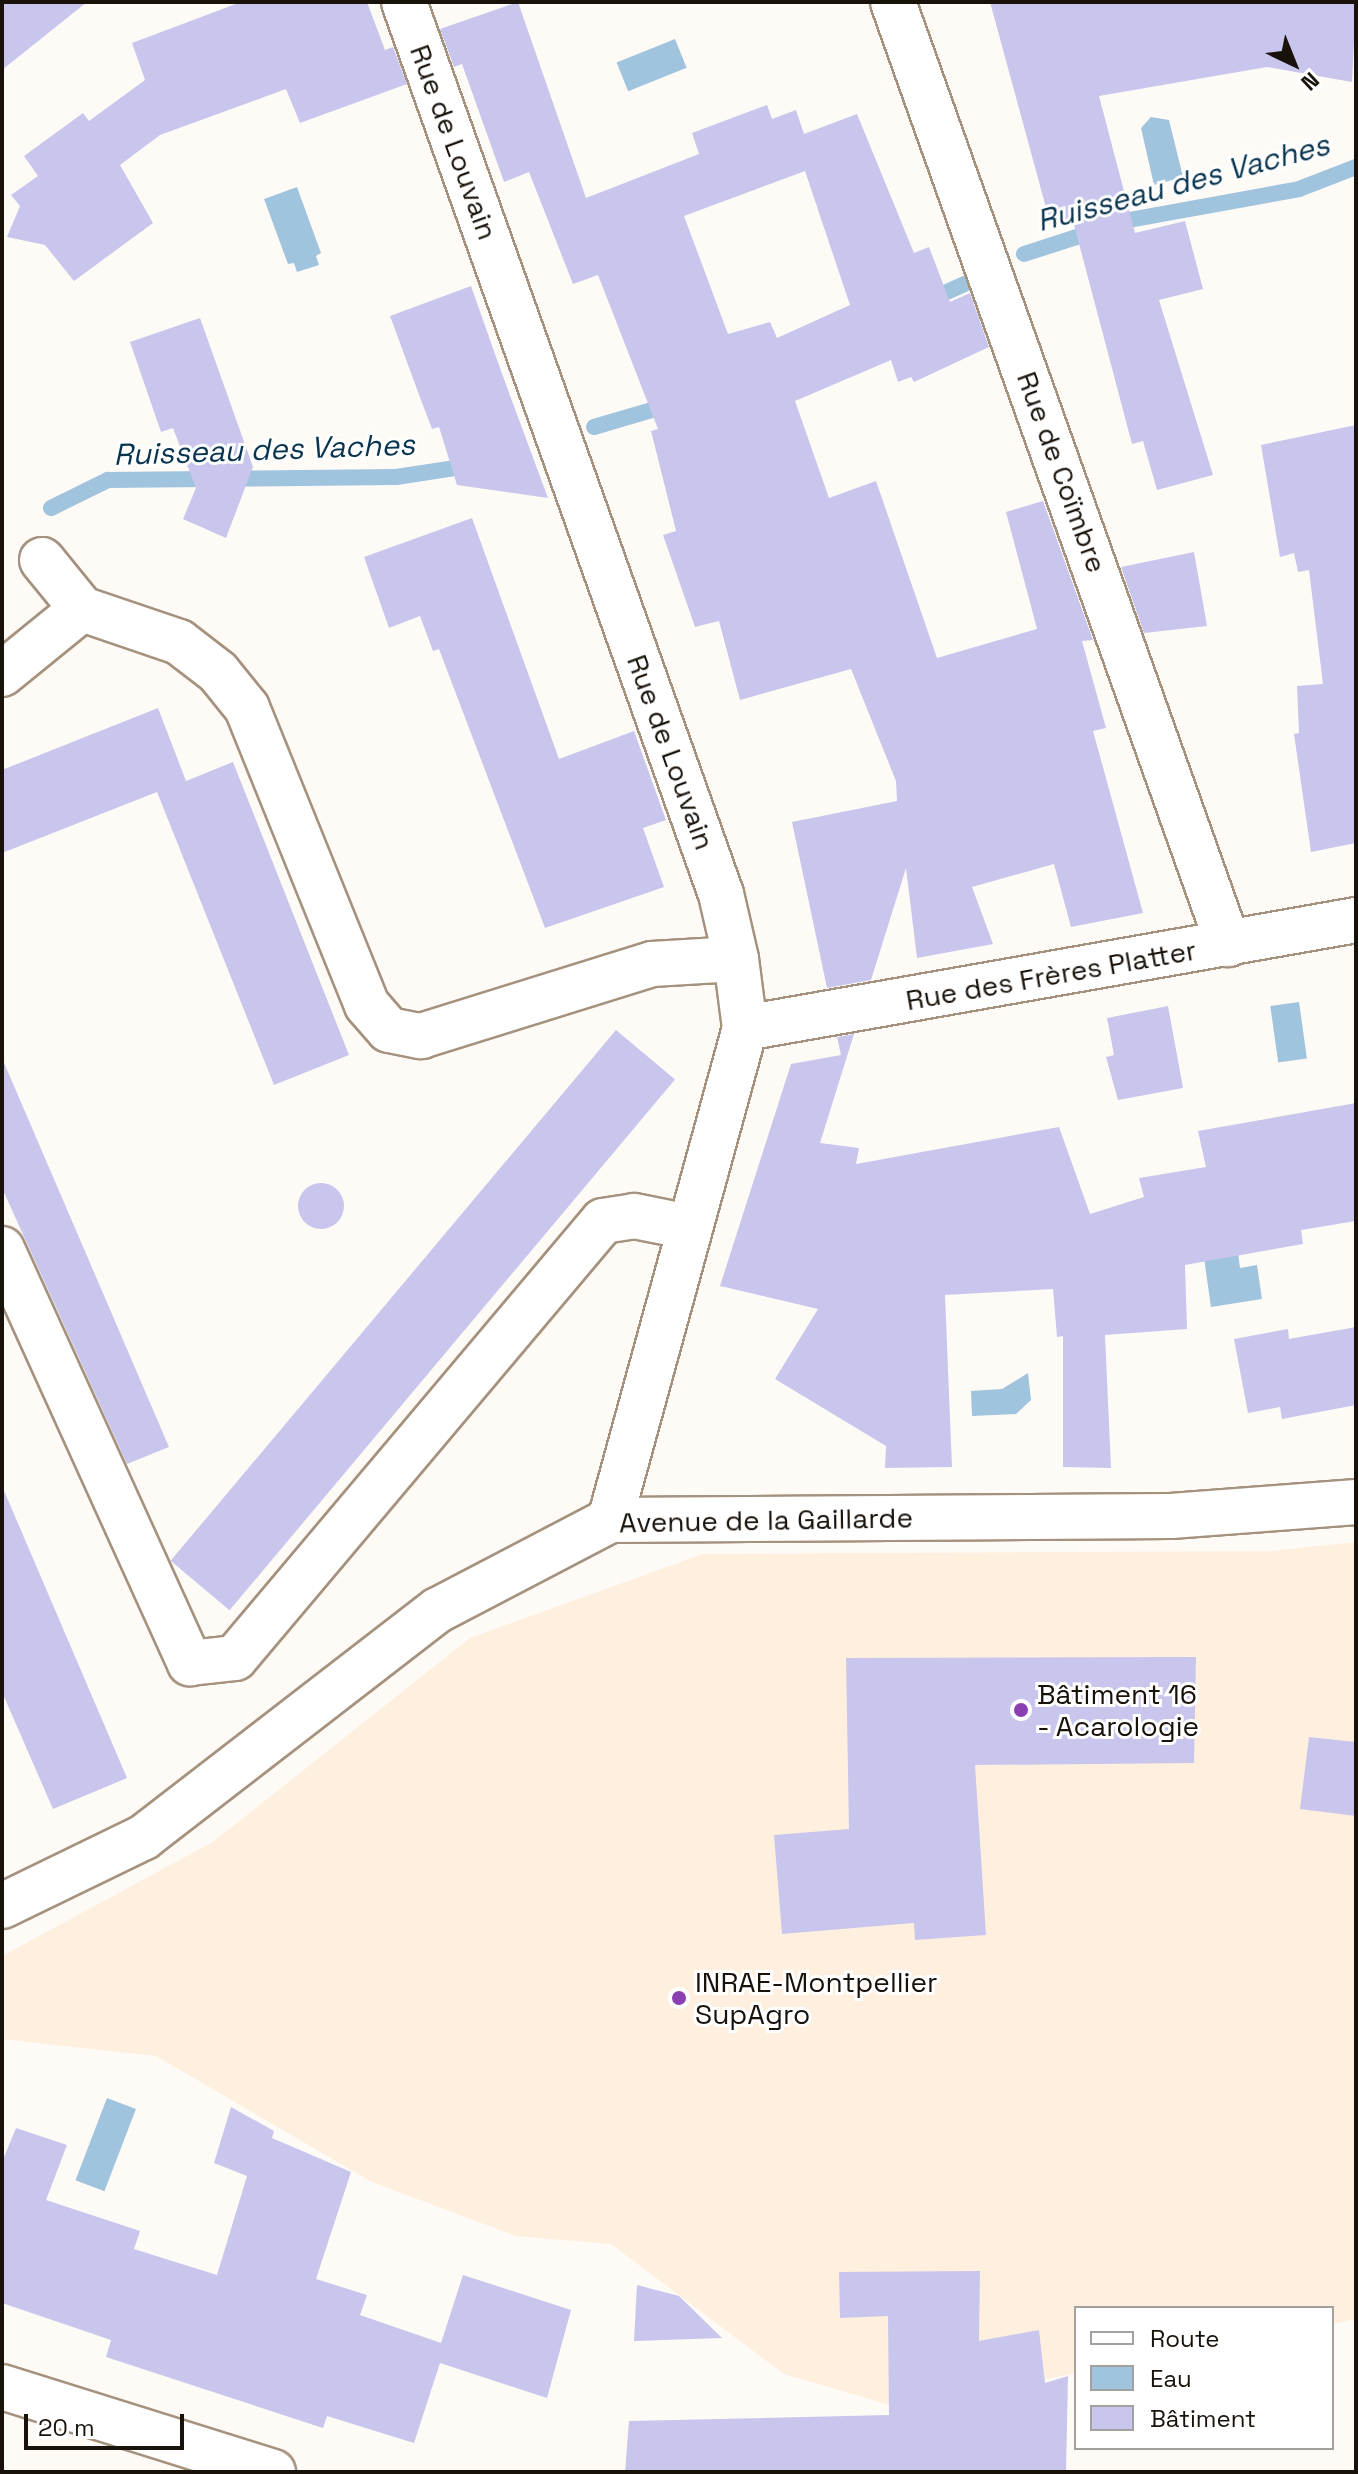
<!DOCTYPE html>
<meta charset="utf-8">
<style>
body{margin:0}
#map{position:relative;width:1358px;height:2474px;overflow:hidden;background:#fefaf6;font-family:"Space Grotesk",sans-serif}
div>[style]{position:absolute}
.built>*{inset:0;background:#ffefdf}
.water>*{inset:0;background:#a0c3de;transform-origin:0 0}
.stream>*{height:16px;margin:-8px;padding:0 8px;transform-origin:8px;border-radius:8px;background:#a0c3de}
.building>*{inset:0;background:#c8c6ed;transform-origin:0 0}
.round{border-radius:50%}
.roads{filter:drop-shadow(2px 0 #a5927e) drop-shadow(-2px 0 #a5927e) drop-shadow(0 2px #a5927e) drop-shadow(0 -2px #a5927e)}
.minor>*{height:44px;margin:-22px;padding:0 22px;transform-origin:22px;border-radius:22px;background:#fff}
.dots>*{width:22px;height:22px;translate:-50% -50%;box-sizing:border-box;border:4px solid #fff;border-radius:50%}
span{translate:-50% -50%;white-space:nowrap;text-align:center;line-height:1.15;-webkit-text-stroke:6px #fff;paint-order:stroke}
.street-label{font-size:28px;color:#19120b}
.poi-label{font-size:28px;color:#19120b}
.left{translate:0 -50%;text-align:left}
.water-label{font-size:30px;color:#08344f;font-style:italic}
.frame{position:absolute;inset:0;border:4px solid #19120b;pointer-events:none}
.legend{position:absolute;left:1074px;top:2306px;width:260px;height:144px;box-sizing:border-box;background:#fff;border:2px solid #a3a09d;margin:0;padding:10px 14px;list-style:none;font-size:24px;color:#19120b}
.legend li{display:flex;align-items:center;gap:16px;height:40px}
.legend b{width:40px;border:2px solid #a3a09d}
.north{position:absolute;left:1254px;top:24px;width:80px;height:80px;-webkit-text-stroke:6px #fff;paint-order:stroke;rotate:137deg;font-size:22px;font-weight:700;line-height:32px;text-align:center;color:#19120b}
.north::after{content:'';display:block;margin:auto;width:28px;height:36px;background:#19120b;clip-path:polygon(50% 0,100% 100%,50% 72%,0 100%)}
.scale{position:absolute;left:24px;top:2414px;width:160px;height:36px;box-sizing:border-box;border:4px solid #19120b;border-top:0;padding-left:10px;font-size:24px;line-height:28px;white-space:nowrap;color:#19120b;-webkit-text-stroke:6px #fff;paint-order:stroke}
</style>
<div id="map">
<div class="built">
<i style="clip-path:polygon(1356px 1542px,1356px 2319px,1332px 2324px,1332px 2308px,1076px 2308px,1076px 2373px,900px 2408px,784px 2374px,611px 2244px,516px 2236px,372px 2182px,156px 2056px,2px 2039px,2px 1956px,213px 1842px,470px 1638px,703px 1554px,1272px 1551px)"></i>
</div>
<div class="water">
<i style="left:675px;top:39px;width:31px;height:63px;rotate:68deg"></i>
<i style="clip-path:polygon(1151px 117px,1169px 120px,1183px 177px,1154px 185px,1141px 128px)"></i>
<i style="clip-path:polygon(297px 187px,321px 253px,316px 256px,319px 265px,297px 272px,294px 263px,288px 264px,264px 199px)"></i>
<i style="left:1299px;top:1002px;width:57px;height:29px;rotate:82deg"></i>
<i style="clip-path:polygon(1236px 1237px,1240px 1268px,1257px 1265px,1262px 1299px,1211px 1307px,1202px 1244px)"></i>
<i style="clip-path:polygon(1028px 1373px,1031px 1400px,1016px 1414px,972px 1416px,971px 1391px,1002px 1389px)"></i>
<i style="left:107px;top:2098px;width:31px;height:88px;rotate:21deg"></i>
</div>
<div class="stream">
<i style="left:1024px;top:254px;width:110px;rotate:-17.9deg"></i>
<i style="left:1129px;top:220px;width:173px;rotate:-10.3deg"></i>
<i style="left:1299px;top:189px;width:61px;rotate:-21.1deg"></i>
<i style="left:927px;top:301px;width:46px;rotate:-24.3deg"></i>
<i style="left:594px;top:427px;width:81px;rotate:-16.4deg"></i>
<i style="left:51px;top:508px;width:64px;rotate:-26.2deg"></i>
<i style="left:108px;top:480px;width:288px;rotate:-0.6deg"></i>
<i style="left:396px;top:477px;width:79px;rotate:-8.7deg"></i>
</div>
<div class="building">
<i style="clip-path:polygon(2px 2px,87px 2px,2px 70px)"></i>
<i style="clip-path:polygon(241px 2px,367px 2px,385px 50px,393px 47px,407px 84px,300px 123px,286px 89px,160px 135px,120px 165px,153px 223px,74px 281px,45px 245px,7px 237px,20px 206px,11px 195px,38px 176px,24px 156px,83px 113px,89px 121px,145px 80px,132px 43px)"></i>
<i style="clip-path:polygon(evenodd,518px 2px,586px 198px,699px 154px,692px 133px,767px 105px,772px 119px,796px 110px,804px 134px,857px 114px,914px 253px,929px 247px,950px 302px,970px 293px,989px 347px,914px 382px,911px 377px,898px 382px,891px 360px,795px 401px,815px 458px,829px 498px,876px 481px,937px 658px,1037px 629px,1006px 512px,1043px 501px,1093px 640px,1082px 641px,1106px 728px,1093px 731px,1143px 913px,1071px 927px,1054px 864px,972px 887px,993px 944px,917px 958px,906px 868px,871px 980px,827px 988px,792px 822px,897px 801px,896px 781px,851px 669px,740px 700px,719px 621px,695px 627px,663px 535px,676px 531px,651px 431px,658px 429px,598px 275px,573px 284px,529px 172px,504px 182px,462px 64px,454px 67px,440px 29px,518px 2px,805px 171px,850px 305px,777px 338px,770px 322px,728px 334px,684px 216px,805px 171px)"></i>
<i style="clip-path:polygon(990px 2px,1356px 2px,1352px 82px,1267px 67px,1099px 96px,1135px 233px,1185px 221px,1203px 289px,1159px 300px,1213px 475px,1157px 490px,1143px 441px,1132px 444px,1073px 221px,1051px 226px)"></i>
<i style="clip-path:polygon(471px 286px,501px 371px,548px 498px,457px 485px,439px 427px,432px 429px,421px 400px,390px 316px)"></i>
<i style="clip-path:polygon(200px 318px,253px 467px,226px 538px,183px 519px,196px 488px,173px 428px,161px 432px,130px 342px)"></i>
<i style="clip-path:polygon(1356px 425px,1356px 843px,1311px 852px,1294px 734px,1299px 733px,1297px 686px,1323px 684px,1309px 570px,1298px 572px,1294px 553px,1280px 557px,1261px 445px)"></i>
<i style="clip-path:polygon(472px 518px,559px 759px,634px 731px,666px 820px,643px 828px,664px 887px,545px 928px,439px 649px,433px 651px,420px 616px,389px 628px,364px 557px)"></i>
<i style="clip-path:polygon(1194px 552px,1207px 626px,1144px 633px,1121px 567px)"></i>
<i style="clip-path:polygon(158px 708px,186px 781px,233px 762px,349px 1055px,274px 1085px,157px 792px,2px 853px,2px 770px)"></i>
<i style="clip-path:polygon(1168px 1006px,1183px 1088px,1118px 1100px,1106px 1057px,1114px 1055px,1107px 1018px)"></i>
<i style="left:616px;top:1030px;width:77px;height:693px;rotate:40deg"></i>
<i style="clip-path:polygon(854px 1034px,820px 1143px,859px 1148px,856px 1164px,1059px 1127px,1090px 1214px,1144px 1197px,1139px 1178px,1206px 1167px,1198px 1131px,1356px 1103px,1356px 1221px,1301px 1230px,1303px 1244px,1185px 1265px,1187px 1329px,1105px 1335px,1111px 1468px,1063px 1467px,1063px 1336px,1057px 1337px,1053px 1289px,945px 1295px,952px 1467px,885px 1468px,886px 1446px,775px 1379px,818px 1309px,720px 1286px,791px 1064px,841px 1055px,837px 1037px)"></i>
<i style="clip-path:polygon(2px 1058px,169px 1447px,127px 1464px,2px 1188px)"></i>
<i class="round" style="left:298px;top:1183px;width:46px;height:46px"></i>
<i style="clip-path:polygon(1356px 1327px,1356px 1405px,1282px 1419px,1280px 1407px,1248px 1413px,1234px 1339px,1288px 1329px,1289px 1339px)"></i>
<i style="clip-path:polygon(2px 1486px,127px 1778px,53px 1809px,2px 1692px)"></i>
<i style="clip-path:polygon(1196px 1657px,1194px 1763px,975px 1765px,986px 1935px,915px 1940px,914px 1923px,782px 1934px,774px 1835px,849px 1829px,846px 1658px)"></i>
<i style="clip-path:polygon(1309px 1737px,1356px 1742px,1356px 1816px,1300px 1809px)"></i>
<i style="clip-path:polygon(231px 2107px,274px 2131px,272px 2138px,351px 2172px,316px 2279px,367px 2295px,360px 2315px,441px 2343px,463px 2275px,571px 2310px,547px 2398px,440px 2363px,414px 2443px,327px 2416px,323px 2428px,106px 2357px,111px 2340px,2px 2303px,2px 2162px,16px 2128px,67px 2145px,46px 2200px,140px 2231px,134px 2249px,217px 2275px,247px 2176px,214px 2163px)"></i>
<i style="clip-path:polygon(980px 2271px,979px 2341px,1039px 2330px,1045px 2383px,1068px 2376px,1066px 2472px,625px 2472px,629px 2421px,889px 2415px,888px 2316px,840px 2318px,839px 2272px)"></i>
<i style="clip-path:polygon(637px 2285px,679px 2296px,722px 2338px,634px 2341px)"></i>
</div>
<div class="roads">
<div class="minor">
<i style="left:404px;top:2px;width:947px;rotate:70.44deg"></i>
<i style="left:721px;top:894px;width:67px;rotate:77deg"></i>
<i style="left:736px;top:959px;width:70px;rotate:82.6deg"></i>
<i style="left:745px;top:1028px;width:510px;rotate:105.34deg"></i>
<i style="left:893px;top:2px;width:1000px;rotate:70.42deg"></i>
<i style="left:42px;top:560px;width:63px;rotate:50.8deg"></i>
<i style="left:2px;top:674px;width:103px;rotate:-39.1deg"></i>
<i style="left:82px;top:609px;width:102px;rotate:18.8deg"></i>
<i style="left:179px;top:642px;width:49px;rotate:37.6deg"></i>
<i style="left:218px;top:672px;width:46px;rotate:51.1deg"></i>
<i style="left:247px;top:708px;width:320px;rotate:68deg"></i>
<i style="left:367px;top:1005px;width:33px;rotate:49deg"></i>
<i style="left:389px;top:1030px;width:33px;rotate:11deg"></i>
<i style="left:421px;top:1036px;width:242px;rotate:-17.3deg"></i>
<i style="left:652px;top:964px;width:84px;rotate:-3.4deg"></i>
<i style="left:745px;top:1028px;width:620px;rotate:-10.02deg"></i>
<i style="left:2px;top:1249px;width:455px;rotate:65.6deg"></i>
<i style="left:190px;top:1663px;width:45px;rotate:-6.3deg"></i>
<i style="left:235px;top:1658px;width:571px;rotate:-49.9deg"></i>
<i style="left:603px;top:1221px;width:31px;rotate:-9deg"></i>
<i style="left:634px;top:1216px;width:56px;rotate:11.3deg"></i>
<i style="left:2px;top:1906px;width:158px;rotate:-25.9deg"></i>
<i style="left:144px;top:1837px;width:371px;rotate:-37.7deg"></i>
<i style="left:438px;top:1610px;width:194px;rotate:-27.6deg"></i>
<i style="left:610px;top:1520px;width:561px;rotate:-0.41deg"></i>
<i style="left:1171px;top:1516px;width:186px;rotate:-4.3deg"></i>
<i style="left:2px;top:2387px;width:284px;rotate:17.4deg"></i>
</div>
</div>
<div class="dots">
<i style="left:1021px;top:1710px;background:#8a40b2"></i>
<i style="left:679px;top:1998px;background:#8a40b2"></i>
</div>
<div class="street-label">
<span style="left:454px;top:142px;rotate:70deg">Rue de Louvain</span>
<span style="left:1062px;top:472px;rotate:70deg">Rue de Coïmbre</span>
<span style="left:671px;top:752px;rotate:70deg">Rue de Louvain</span>
<span style="left:1051px;top:975px;rotate:-10deg">Rue des Frères Platter</span>
<span style="left:766px;top:1520px;rotate:-1deg">Avenue de la Gaillarde</span>
</div>
<div class="poi-label">
<span class="left" style="left:1037px;top:1710px">Bâtiment 16<br>- Acarologie</span>
<span class="left" style="left:695px;top:1998px">INRAE-Montpellier<br>SupAgro</span>
</div>
<div class="water-label">
<span style="left:1183px;top:183px;rotate:-15deg">Ruisseau des Vaches</span>
<span style="left:264px;top:450px;rotate:-2deg">Ruisseau des Vaches</span>
</div>
<div class="frame"></div>
<ul class="legend">
<li><b style="height:10px;background:#fff"></b>Route</li>
<li><b style="height:22px;background:#a0c3de"></b>Eau</li>
<li><b style="height:22px;background:#c8c6ed"></b>Bâtiment</li>
</ul>
<div class="north">N</div>
<div class="scale">20 m</div>
</div>
